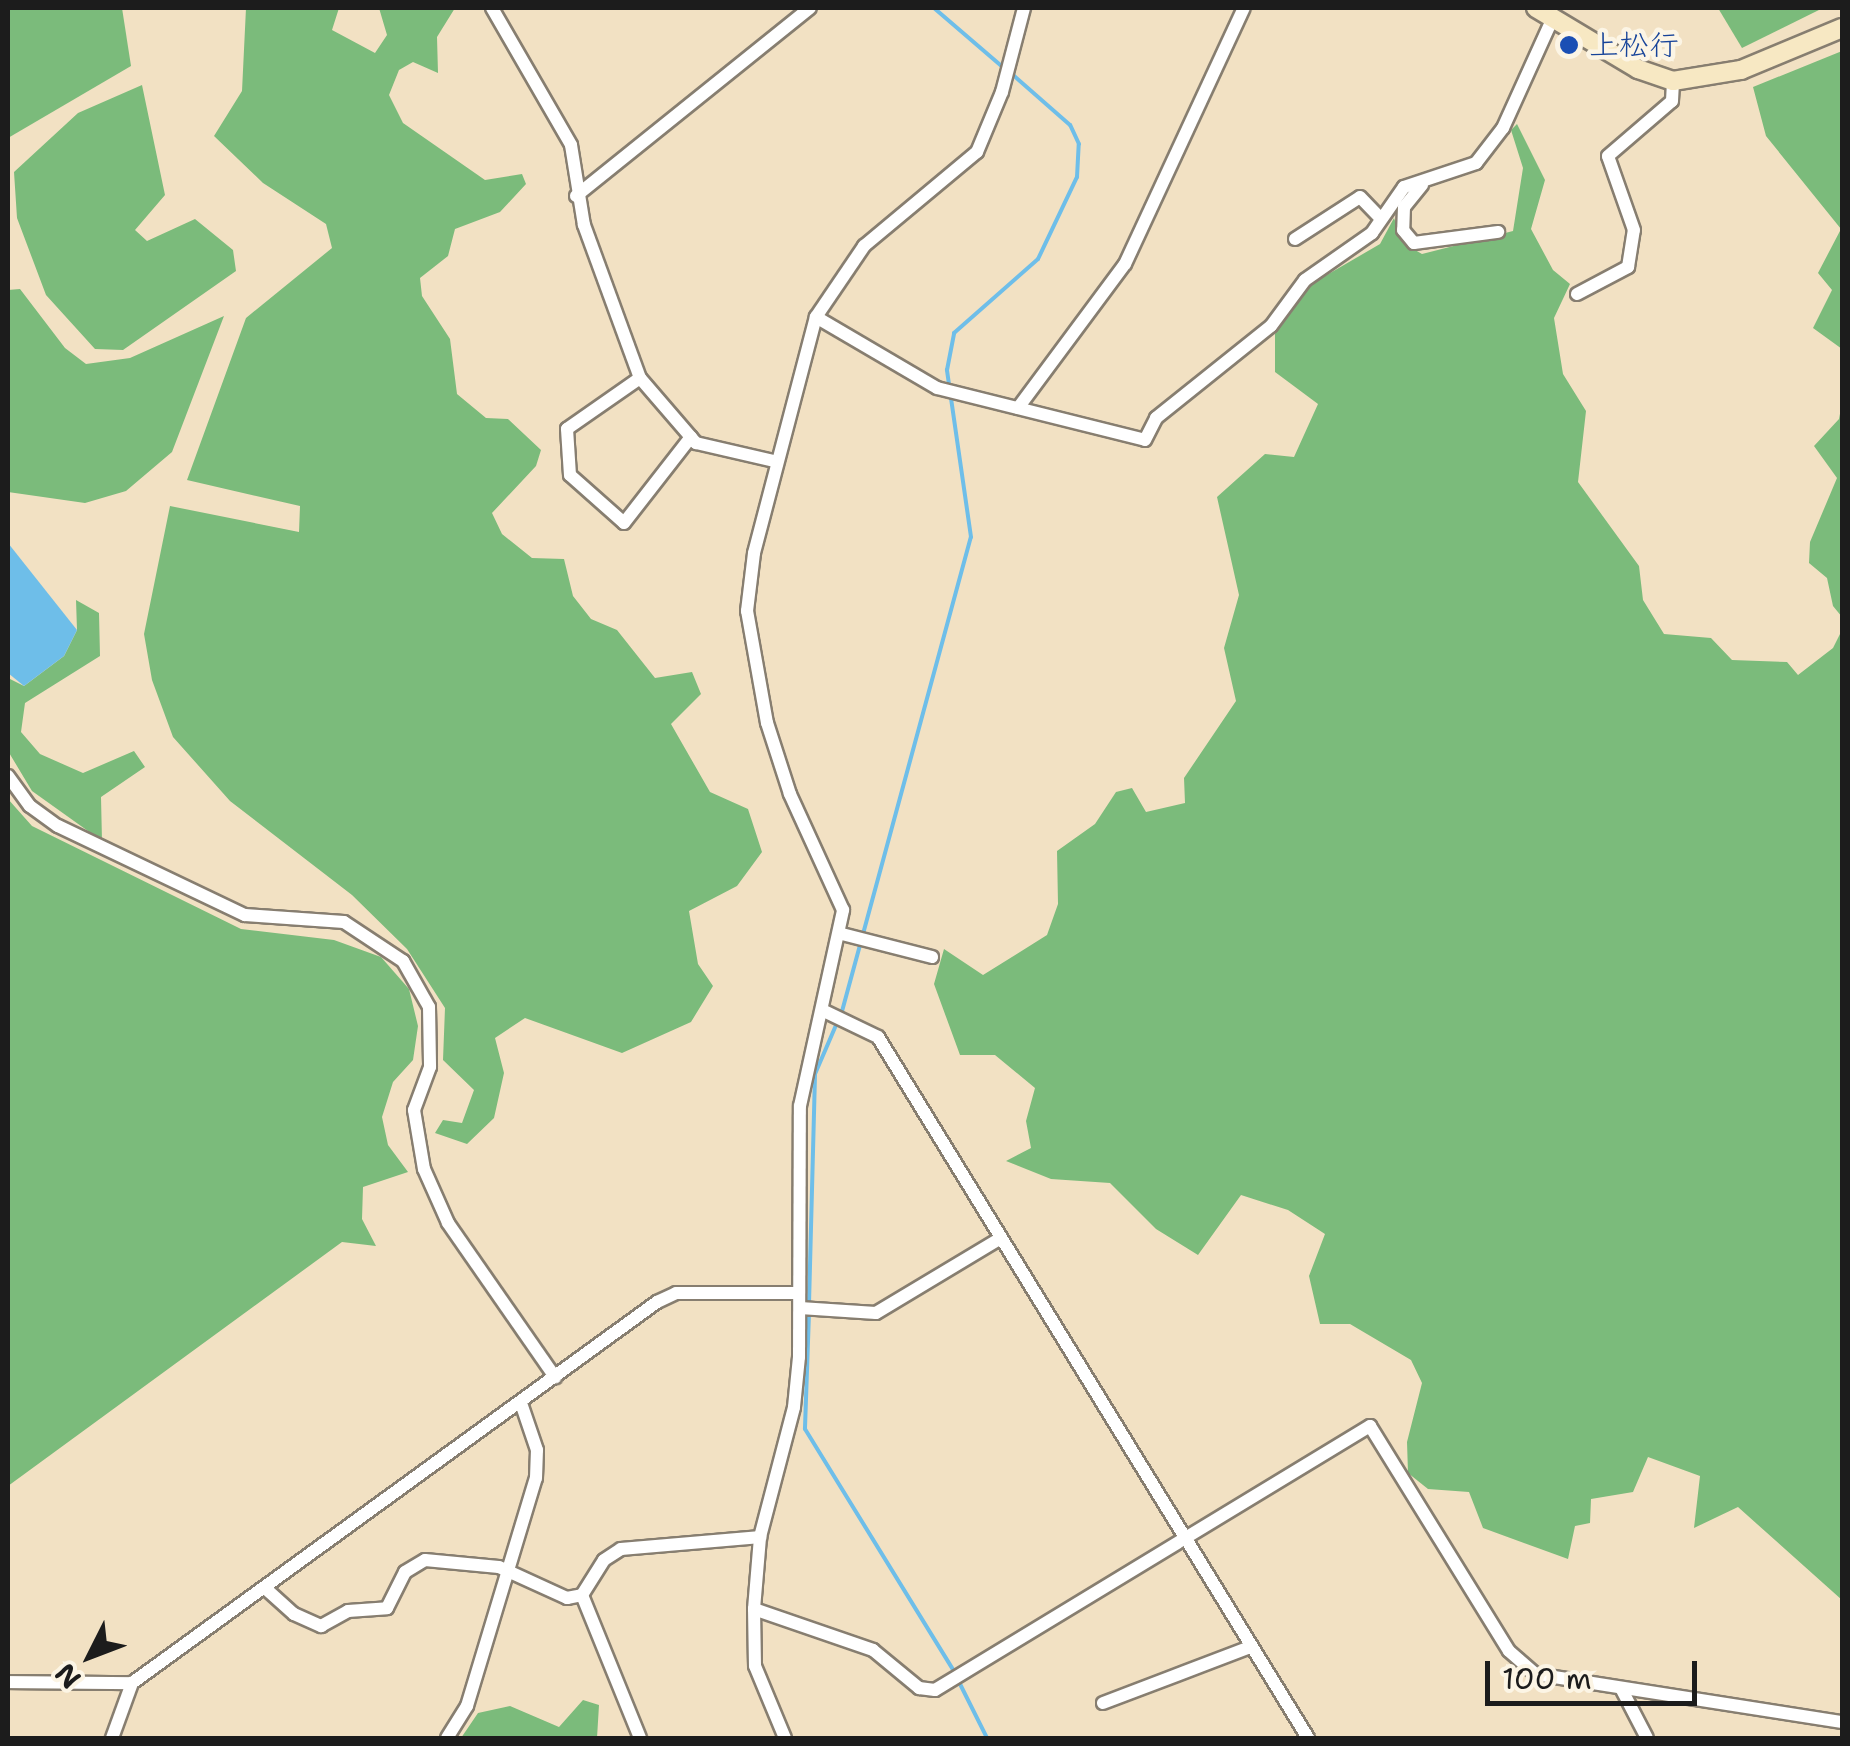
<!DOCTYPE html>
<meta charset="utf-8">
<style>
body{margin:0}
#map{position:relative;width:1850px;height:1746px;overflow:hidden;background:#f2e1c3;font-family:"Shantell Sans","Klee One",sans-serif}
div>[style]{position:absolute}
.forest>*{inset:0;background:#7bbb7b}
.water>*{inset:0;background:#6ebee9}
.stream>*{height:4px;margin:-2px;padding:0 2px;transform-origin:2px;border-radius:2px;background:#6ebee9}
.roads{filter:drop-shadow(2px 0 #877e70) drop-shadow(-2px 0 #877e70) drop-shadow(0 2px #877e70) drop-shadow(0 -2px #877e70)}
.minor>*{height:12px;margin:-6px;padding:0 6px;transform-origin:6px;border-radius:6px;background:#fff}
.secondary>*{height:18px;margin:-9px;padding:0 9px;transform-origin:9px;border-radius:9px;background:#f7e8c3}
.dots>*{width:28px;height:28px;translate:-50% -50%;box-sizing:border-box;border:5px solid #fcf5e5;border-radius:50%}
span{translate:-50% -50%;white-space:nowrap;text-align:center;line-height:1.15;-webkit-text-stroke:9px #fcf5e5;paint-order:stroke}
.transit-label{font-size:30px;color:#164399}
.left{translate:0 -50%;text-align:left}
.frame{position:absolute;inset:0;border:10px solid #1c1c1c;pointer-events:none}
.north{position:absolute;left:40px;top:1606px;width:100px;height:100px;-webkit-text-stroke:8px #fcf5e5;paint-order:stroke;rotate:228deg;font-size:28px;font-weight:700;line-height:40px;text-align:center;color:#1c1c1c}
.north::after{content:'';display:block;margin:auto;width:35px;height:45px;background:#1c1c1c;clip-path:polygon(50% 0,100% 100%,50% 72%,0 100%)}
.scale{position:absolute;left:1485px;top:1661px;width:212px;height:45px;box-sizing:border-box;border:5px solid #1c1c1c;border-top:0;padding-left:12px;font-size:30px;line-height:35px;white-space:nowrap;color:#1c1c1c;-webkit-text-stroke:8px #fcf5e5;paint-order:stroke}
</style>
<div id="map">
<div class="forest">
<i style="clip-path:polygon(8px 8px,122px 8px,131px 66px,8px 138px)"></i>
<i style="clip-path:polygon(246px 8px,339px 8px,332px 30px,375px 53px,387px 35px,379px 8px,455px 8px,437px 37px,438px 73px,413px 62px,399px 70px,389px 95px,403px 123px,485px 180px,522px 174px,526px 184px,500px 212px,455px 229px,448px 256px,420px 278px,422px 296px,450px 339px,457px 394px,486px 418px,508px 419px,541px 450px,536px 466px,492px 513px,502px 534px,532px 558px,564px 559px,573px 596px,591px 619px,617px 630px,655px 678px,692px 672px,701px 694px,671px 724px,710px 792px,748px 809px,762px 852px,737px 886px,689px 911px,698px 964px,713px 986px,691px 1022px,622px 1053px,525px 1018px,495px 1038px,504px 1073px,494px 1118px,467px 1144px,435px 1133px,443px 1120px,462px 1123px,474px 1090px,443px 1060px,445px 1008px,407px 949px,352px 895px,230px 801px,173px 737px,152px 680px,144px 634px,170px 506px,299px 532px,300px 506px,187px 480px,246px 318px,332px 248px,326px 224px,263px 183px,214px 136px,242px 91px)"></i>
<i style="clip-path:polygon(1718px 8px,1823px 8px,1742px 48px)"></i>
<i style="clip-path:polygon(1842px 51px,1842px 349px,1813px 328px,1832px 290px,1818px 273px,1841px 229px,1766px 136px,1753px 87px)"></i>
<i style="clip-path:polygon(142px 85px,165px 195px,135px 230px,147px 241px,195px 219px,233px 250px,236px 271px,123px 350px,95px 349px,46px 295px,17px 218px,14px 172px,78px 113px)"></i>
<i style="clip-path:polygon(1517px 124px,1545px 180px,1531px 229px,1553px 270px,1570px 284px,1554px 318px,1563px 374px,1586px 411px,1578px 482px,1639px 566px,1643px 600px,1664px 634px,1711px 638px,1732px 660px,1787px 662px,1798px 675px,1833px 648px,1842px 630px,1842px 1600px,1738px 1507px,1694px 1528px,1700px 1476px,1648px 1457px,1633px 1492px,1591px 1499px,1590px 1523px,1575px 1526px,1568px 1559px,1483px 1528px,1469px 1492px,1428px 1489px,1408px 1473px,1407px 1442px,1422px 1383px,1411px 1360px,1350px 1324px,1320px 1324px,1309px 1276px,1325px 1234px,1288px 1210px,1241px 1195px,1198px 1255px,1156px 1229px,1110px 1183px,1051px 1179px,1006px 1161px,1031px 1148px,1026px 1121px,1035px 1088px,995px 1055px,960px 1055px,934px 984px,944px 949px,983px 975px,1047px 935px,1058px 904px,1057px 851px,1095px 824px,1116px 792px,1132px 788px,1146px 812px,1185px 803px,1184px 778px,1236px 701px,1224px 648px,1239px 595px,1217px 497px,1265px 454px,1294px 457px,1318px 404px,1275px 372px,1275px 334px,1313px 283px,1380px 244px,1394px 218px,1403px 243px,1422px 254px,1513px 231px,1523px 168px,1511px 130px)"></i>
<i style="clip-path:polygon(20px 289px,65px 348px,86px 364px,130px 358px,224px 316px,172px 452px,126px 491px,85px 503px,8px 492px,8px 290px)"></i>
<i style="clip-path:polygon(1842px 403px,1842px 617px,1833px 606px,1827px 578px,1809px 563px,1810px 542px,1837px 478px,1814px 446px,1839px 419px)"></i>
<i style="clip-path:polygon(76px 600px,99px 613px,100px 656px,25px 703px,21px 732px,40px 754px,83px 773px,134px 751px,145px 767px,101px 797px,102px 841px,32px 791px,8px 751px,8px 678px,24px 686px,64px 656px,77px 630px)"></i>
<i style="clip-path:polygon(8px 799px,32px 826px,241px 929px,334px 940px,381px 957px,409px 989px,418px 1026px,413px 1060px,393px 1082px,382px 1117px,388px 1145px,408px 1172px,363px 1187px,362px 1219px,376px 1246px,342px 1242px,8px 1486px)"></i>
<i style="clip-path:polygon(583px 1700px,599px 1705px,597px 1738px,461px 1738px,478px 1713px,510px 1706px,559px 1727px)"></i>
</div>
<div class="water">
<i style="clip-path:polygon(8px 543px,77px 630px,64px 656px,24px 686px,8px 673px)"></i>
</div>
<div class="stream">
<i style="left:934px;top:8px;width:94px;rotate:40.7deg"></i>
<i style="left:841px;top:1015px;width:495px;rotate:-74.8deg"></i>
<i style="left:971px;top:537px;width:169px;rotate:-98.2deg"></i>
<i style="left:947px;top:370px;width:38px;rotate:-79deg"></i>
<i style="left:954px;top:333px;width:112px;rotate:-41.4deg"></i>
<i style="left:1038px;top:259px;width:91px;rotate:-64.6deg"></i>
<i style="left:1077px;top:177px;width:33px;rotate:-87deg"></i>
<i style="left:1079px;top:144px;width:21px;rotate:-115deg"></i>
<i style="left:1070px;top:125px;width:76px;rotate:-138.7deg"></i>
<i style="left:809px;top:1304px;width:230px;rotate:-88.5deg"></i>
<i style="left:815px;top:1074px;width:56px;rotate:-66.7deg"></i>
<i style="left:809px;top:1313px;width:116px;rotate:92deg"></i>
<i style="left:805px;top:1429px;width:284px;rotate:58.4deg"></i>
<i style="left:958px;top:1680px;width:65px;rotate:63.4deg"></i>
</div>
<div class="roads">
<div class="minor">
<i style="left:492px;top:8px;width:158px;rotate:60deg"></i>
<i style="left:571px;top:145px;width:81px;rotate:80.8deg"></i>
<i style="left:584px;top:225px;width:163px;rotate:69.9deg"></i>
<i style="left:640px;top:378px;width:86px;rotate:49.3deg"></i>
<i style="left:696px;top:443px;width:80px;rotate:13deg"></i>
<i style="left:1422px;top:185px;width:28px;rotate:129deg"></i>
<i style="left:1404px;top:207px;width:23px;rotate:92deg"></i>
<i style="left:1403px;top:230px;width:17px;rotate:50deg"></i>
<i style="left:1414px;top:243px;width:85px;rotate:-7.5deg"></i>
<i style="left:576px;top:196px;width:300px;rotate:-38.8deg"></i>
<i style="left:1295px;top:239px;width:77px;rotate:-32.9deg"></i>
<i style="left:1360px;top:197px;width:29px;rotate:46deg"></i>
<i style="left:1577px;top:294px;width:58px;rotate:-27.9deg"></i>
<i style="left:1628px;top:267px;width:37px;rotate:-81deg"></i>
<i style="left:1634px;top:230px;width:78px;rotate:-109.4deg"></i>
<i style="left:1608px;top:156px;width:84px;rotate:-40.7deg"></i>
<i style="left:1672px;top:101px;width:20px;rotate:-87deg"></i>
<i style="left:816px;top:317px;width:140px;rotate:30.4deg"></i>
<i style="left:937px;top:388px;width:214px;rotate:14deg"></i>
<i style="left:1145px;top:440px;width:25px;rotate:-63deg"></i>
<i style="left:1156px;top:418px;width:147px;rotate:-38.7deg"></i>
<i style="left:1271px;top:326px;width:57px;rotate:-53.5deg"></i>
<i style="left:1305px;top:280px;width:82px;rotate:-35deg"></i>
<i style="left:1372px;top:233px;width:56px;rotate:-55.2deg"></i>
<i style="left:1404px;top:187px;width:76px;rotate:-18.4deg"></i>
<i style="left:1476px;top:163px;width:44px;rotate:-52.4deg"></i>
<i style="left:1503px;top:128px;width:121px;rotate:-65.6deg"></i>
<i style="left:640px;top:378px;width:89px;rotate:145.1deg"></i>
<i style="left:567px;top:429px;width:46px;rotate:86.3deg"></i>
<i style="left:570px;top:475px;width:72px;rotate:41.6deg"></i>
<i style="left:624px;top:523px;width:109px;rotate:-52.1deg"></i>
<i style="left:1018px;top:408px;width:179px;rotate:-53.4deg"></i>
<i style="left:1125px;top:264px;width:282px;rotate:-65.1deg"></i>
<i style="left:8px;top:776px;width:37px;rotate:54deg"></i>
<i style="left:30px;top:806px;width:34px;rotate:36deg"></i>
<i style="left:58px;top:826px;width:207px;rotate:25.5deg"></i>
<i style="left:245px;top:915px;width:99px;rotate:4deg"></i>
<i style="left:344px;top:922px;width:71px;rotate:33.5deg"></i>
<i style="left:403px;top:961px;width:53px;rotate:60.5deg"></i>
<i style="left:429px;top:1007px;width:60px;rotate:89deg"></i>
<i style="left:430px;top:1067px;width:46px;rotate:110.4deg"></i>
<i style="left:414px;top:1110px;width:60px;rotate:80.4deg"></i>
<i style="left:424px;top:1169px;width:59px;rotate:66deg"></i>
<i style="left:448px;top:1223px;width:188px;rotate:55.2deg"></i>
<i style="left:842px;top:934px;width:93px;rotate:14.3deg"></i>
<i style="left:824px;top:1011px;width:60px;rotate:25.7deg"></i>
<i style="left:878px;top:1037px;width:822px;rotate:58.47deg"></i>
<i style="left:800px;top:1308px;width:76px;rotate:3.8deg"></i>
<i style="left:876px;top:1313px;width:146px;rotate:-31deg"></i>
<i style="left:265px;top:1588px;width:39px;rotate:42deg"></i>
<i style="left:294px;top:1614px;width:30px;rotate:24deg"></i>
<i style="left:321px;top:1626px;width:31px;rotate:-29deg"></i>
<i style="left:348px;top:1611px;width:39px;rotate:-4deg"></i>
<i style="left:387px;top:1608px;width:40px;rotate:-63.4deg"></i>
<i style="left:405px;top:1572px;width:23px;rotate:-31deg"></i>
<i style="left:425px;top:1560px;width:74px;rotate:5.4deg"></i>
<i style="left:499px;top:1567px;width:75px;rotate:24.5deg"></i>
<i style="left:567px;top:1598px;width:15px;rotate:-11deg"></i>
<i style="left:582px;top:1595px;width:41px;rotate:-57.8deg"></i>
<i style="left:604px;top:1560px;width:20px;rotate:-33deg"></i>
<i style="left:621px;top:1549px;width:140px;rotate:-4.9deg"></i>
<i style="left:582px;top:1595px;width:154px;rotate:67.9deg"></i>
<i style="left:754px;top:1609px;width:126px;rotate:19deg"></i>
<i style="left:873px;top:1650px;width:60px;rotate:39.6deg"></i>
<i style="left:919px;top:1688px;width:16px;rotate:7deg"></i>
<i style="left:935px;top:1690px;width:509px;rotate:-31.25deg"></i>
<i style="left:1370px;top:1426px;width:264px;rotate:58.3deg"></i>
<i style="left:1509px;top:1651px;width:35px;rotate:41deg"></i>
<i style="left:1535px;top:1674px;width:311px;rotate:8.9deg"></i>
<i style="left:8px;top:1682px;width:124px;rotate:0.5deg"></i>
<i style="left:132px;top:1683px;width:649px;rotate:-35.97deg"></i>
<i style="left:657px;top:1302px;width:21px;rotate:-25deg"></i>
<i style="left:676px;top:1293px;width:122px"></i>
<i style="left:1621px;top:1688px;width:56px;rotate:62.5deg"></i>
<i style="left:1103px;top:1703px;width:155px;rotate:-20.8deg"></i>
<i style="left:112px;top:1738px;width:59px;rotate:-70deg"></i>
<i style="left:447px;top:1738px;width:38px;rotate:-58deg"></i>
<i style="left:467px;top:1706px;width:238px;rotate:-73.2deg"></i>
<i style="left:536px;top:1478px;width:28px;rotate:-88deg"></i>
<i style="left:537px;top:1450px;width:50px;rotate:-108.8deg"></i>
<i style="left:785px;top:1738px;width:78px;rotate:-112.6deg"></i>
<i style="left:755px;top:1666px;width:57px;rotate:-91deg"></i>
<i style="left:754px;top:1609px;width:72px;rotate:-85.2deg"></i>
<i style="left:760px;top:1537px;width:134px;rotate:-75.3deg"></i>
<i style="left:794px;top:1407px;width:50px;rotate:-84.3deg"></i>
<i style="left:799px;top:1357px;width:251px;rotate:-89.8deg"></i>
<i style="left:800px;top:1106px;width:201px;rotate:-77.6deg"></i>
<i style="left:843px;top:910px;width:128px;rotate:-114.6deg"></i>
<i style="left:790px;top:794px;width:75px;rotate:-107.9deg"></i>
<i style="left:767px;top:723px;width:114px;rotate:-100.1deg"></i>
<i style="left:747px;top:611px;width:58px;rotate:-83.1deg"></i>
<i style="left:754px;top:553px;width:244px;rotate:-75.3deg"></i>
<i style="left:816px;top:317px;width:86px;rotate:-55.9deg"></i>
<i style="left:864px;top:246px;width:147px;rotate:-39.8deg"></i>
<i style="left:977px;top:152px;width:65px;rotate:-67.4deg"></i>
<i style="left:1002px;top:92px;width:87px;rotate:-75.3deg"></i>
</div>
<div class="secondary">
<i style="left:1536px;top:8px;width:119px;rotate:30.9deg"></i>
<i style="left:1638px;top:69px;width:37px;rotate:19deg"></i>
<i style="left:1673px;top:81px;width:69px;rotate:-9.2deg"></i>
<i style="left:1741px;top:70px;width:109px;rotate:-22.6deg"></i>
</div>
</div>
<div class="dots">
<i style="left:1569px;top:45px;background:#1a4fb4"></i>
</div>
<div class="transit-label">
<span class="left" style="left:1589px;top:45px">上松行</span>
</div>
<div class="frame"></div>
<div class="north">N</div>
<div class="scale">100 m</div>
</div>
